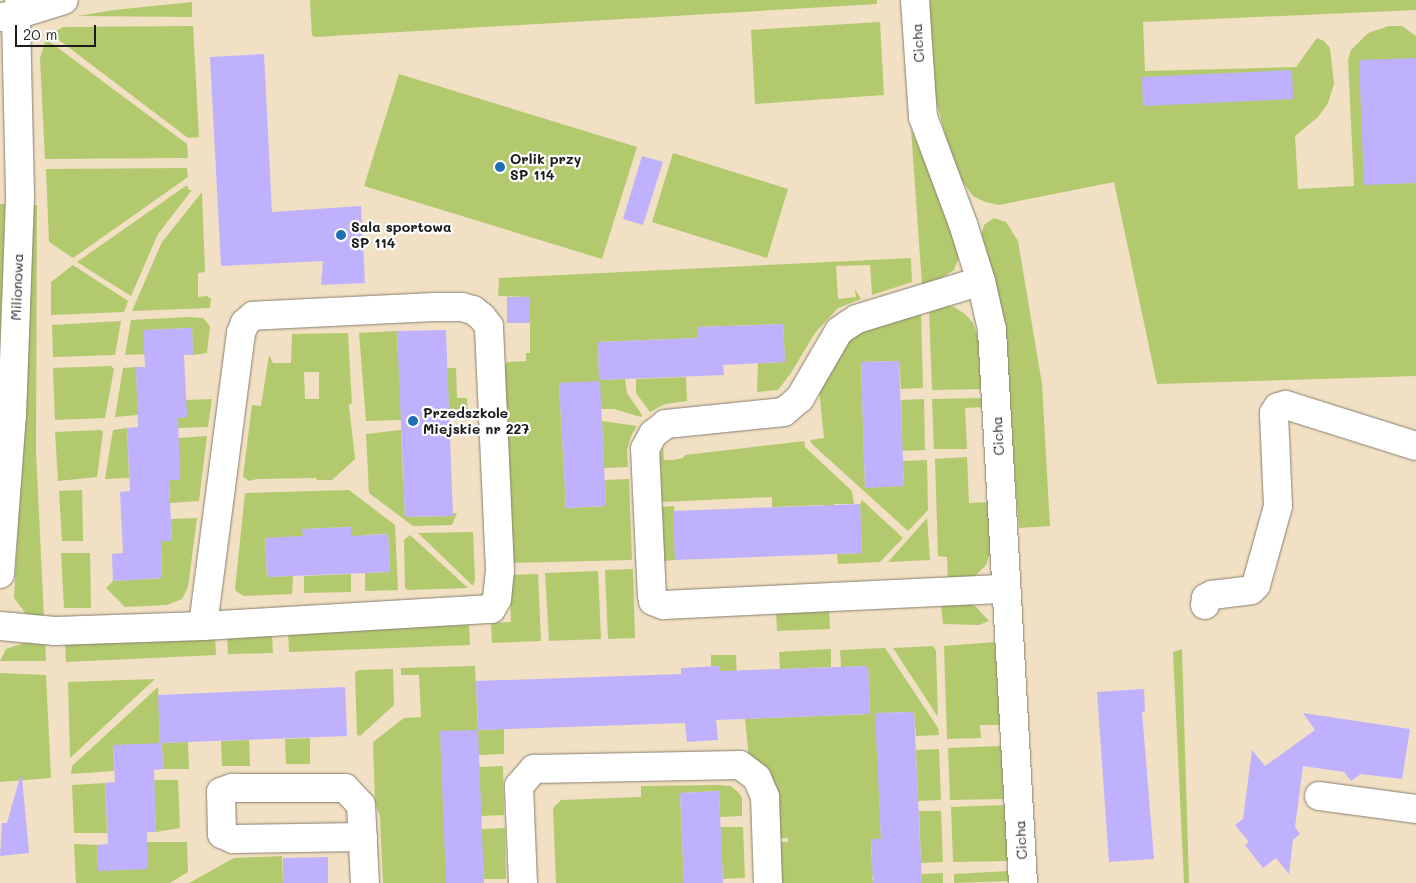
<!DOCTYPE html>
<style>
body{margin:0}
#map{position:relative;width:1416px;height:883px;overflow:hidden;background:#f1e0c3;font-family:Mali,sans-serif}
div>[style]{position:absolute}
.green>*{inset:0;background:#b3c96e}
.building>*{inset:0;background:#c0b1fe}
.roads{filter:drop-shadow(0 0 1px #867e70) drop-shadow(0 0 1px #867e70)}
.minor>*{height:28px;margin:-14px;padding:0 14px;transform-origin:14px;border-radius:14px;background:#fff}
.dots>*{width:14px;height:14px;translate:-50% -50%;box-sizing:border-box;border:2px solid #fff;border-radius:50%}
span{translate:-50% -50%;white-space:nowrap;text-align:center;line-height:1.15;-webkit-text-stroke:4.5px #fff;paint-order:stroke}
.street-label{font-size:14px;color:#1c1c1c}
.poi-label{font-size:14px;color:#1c1c1c;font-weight:700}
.left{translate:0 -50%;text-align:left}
.scale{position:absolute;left:15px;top:25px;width:81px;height:22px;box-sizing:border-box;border:2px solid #1c1c1c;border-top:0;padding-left:6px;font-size:15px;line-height:18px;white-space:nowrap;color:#1c1c1c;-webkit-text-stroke:4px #fff;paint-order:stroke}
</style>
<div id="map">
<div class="green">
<i style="clip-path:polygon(310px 0,877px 0,877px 4px,315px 37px,312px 35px)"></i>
<i style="clip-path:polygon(930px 0,1416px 0,1416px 10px,1143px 22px,1145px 71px,1296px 67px,1317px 38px,1324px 41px,1330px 48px,1334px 84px,1328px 103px,1318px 117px,1295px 136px,1298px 189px,1354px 186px,1348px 60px,1351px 50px,1368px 33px,1389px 26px,1402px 26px,1416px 36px,1416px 376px,1157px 384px,1114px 182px,999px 205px,985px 202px,973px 196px,962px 181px,947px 141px,935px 97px,930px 51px)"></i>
<i style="clip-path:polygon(192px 2px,192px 17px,78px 16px,114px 10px)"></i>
<i style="clip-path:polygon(880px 22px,884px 95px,755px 104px,751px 30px)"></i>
<i style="clip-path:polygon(193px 26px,199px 137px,188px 138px,51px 34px,63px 27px)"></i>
<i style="clip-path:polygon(46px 39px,187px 144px,188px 158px,45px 159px,40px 58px)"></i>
<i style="clip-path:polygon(399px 74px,637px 147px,602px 259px,364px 186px)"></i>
<i style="clip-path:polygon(911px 129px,951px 224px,960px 255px,954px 270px,938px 280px,922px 285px)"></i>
<i style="clip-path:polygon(673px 153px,788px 189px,767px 258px,652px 222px)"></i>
<i style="clip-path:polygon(187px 168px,188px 177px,73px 258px,49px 242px,46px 169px)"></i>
<i style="clip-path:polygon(187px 185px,189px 190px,192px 190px,158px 234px,131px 296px,77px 262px)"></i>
<i style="clip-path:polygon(202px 192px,205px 272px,198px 273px,198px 297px,207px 296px,211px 299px,210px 308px,132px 311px,162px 242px)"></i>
<i style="clip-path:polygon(0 204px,5px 204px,0 352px)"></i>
<i style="clip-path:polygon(34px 205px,37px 205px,36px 451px,44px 619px,26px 614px,14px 598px,28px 352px)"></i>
<i style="clip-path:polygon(994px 218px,1006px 222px,1018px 241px,1042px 384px,1050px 526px,1019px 528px,1004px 343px,980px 238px,984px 225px)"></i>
<i style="clip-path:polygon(911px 258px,912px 282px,872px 295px,870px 265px,836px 266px,838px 299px,856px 297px,855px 289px,861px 299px,838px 308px,815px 333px,791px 373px,778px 390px,757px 392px,758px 363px,785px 362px,783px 324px,697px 327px,697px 338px,598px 342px,599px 380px,625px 379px,627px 393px,642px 415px,641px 417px,614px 409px,601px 409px,559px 383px,566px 508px,606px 506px,605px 480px,629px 479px,632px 560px,510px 563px,500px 370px,507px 362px,526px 361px,526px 353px,530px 353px,530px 297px,498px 296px,499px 278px)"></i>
<i style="clip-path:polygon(73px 265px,128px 301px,124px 312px,51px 315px,51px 282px)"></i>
<i style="clip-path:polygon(942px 305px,954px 307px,965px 314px,973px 323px,980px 343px,983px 389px,932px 390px,929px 310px)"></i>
<i style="clip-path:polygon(921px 313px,923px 388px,901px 389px,899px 361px,861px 362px,865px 487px,904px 486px,903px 461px,927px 460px,928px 510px,908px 531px,812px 444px,810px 440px,824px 438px,819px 389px,852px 336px)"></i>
<i style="clip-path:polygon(189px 317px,203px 318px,210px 326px,207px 353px,193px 355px,192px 328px,144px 330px,145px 354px,125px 355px,131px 320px)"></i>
<i style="clip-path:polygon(121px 321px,115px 355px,53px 357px,52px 325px)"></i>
<i style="clip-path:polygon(397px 331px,398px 357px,410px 357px,401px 420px,366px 421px,359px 333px)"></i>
<i style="clip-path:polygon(evenodd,348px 333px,352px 403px,349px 405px,355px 459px,332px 480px,317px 480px,316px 478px,257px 479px,249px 481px,243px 477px,252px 405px,261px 406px,269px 355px,273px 363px,291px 363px,292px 334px,348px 333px,304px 372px,319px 372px,319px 399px,305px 399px,304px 372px)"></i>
<i style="clip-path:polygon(111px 366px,114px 369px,105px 418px,55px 420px,53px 368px)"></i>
<i style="clip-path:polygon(136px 367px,138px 415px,115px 417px,123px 368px)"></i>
<i style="clip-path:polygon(447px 368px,456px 368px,457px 398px,467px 398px,468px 412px,457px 412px,457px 417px,449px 417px)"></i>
<i style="clip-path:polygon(686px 377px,687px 401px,665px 404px,650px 412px,636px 393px,636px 379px)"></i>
<i style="clip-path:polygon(984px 398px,984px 407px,965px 408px,967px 449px,934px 449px,932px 399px)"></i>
<i style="clip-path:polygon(212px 399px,208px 427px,177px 428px,177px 418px,187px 417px,185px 400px)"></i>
<i style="clip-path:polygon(924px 399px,925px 450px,902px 451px,901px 400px)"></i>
<i style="clip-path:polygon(602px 421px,637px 426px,631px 436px,627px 450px,628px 467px,604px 468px)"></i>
<i style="clip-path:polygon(127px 428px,129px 478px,105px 479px,113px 430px)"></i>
<i style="clip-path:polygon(101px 430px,103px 432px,97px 477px,58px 481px,55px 432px)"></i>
<i style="clip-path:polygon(401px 430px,403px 481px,414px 481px,404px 492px,405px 517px,452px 516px,452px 513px,457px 513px,452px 525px,413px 526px,369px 493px,366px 434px)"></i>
<i style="clip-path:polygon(207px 436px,199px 501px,170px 503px,169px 480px,179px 480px,178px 438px)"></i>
<i style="clip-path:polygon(804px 441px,805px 447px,852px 491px,854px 504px,834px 504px,834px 514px,823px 515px,823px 505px,772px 507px,772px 497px,662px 502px,660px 456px,663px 446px,664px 460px,674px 460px,683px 458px,685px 455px)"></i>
<i style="clip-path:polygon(967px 457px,969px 503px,989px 502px,992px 548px,986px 565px,973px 578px,948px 581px,947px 557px,938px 556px,935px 459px)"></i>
<i style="clip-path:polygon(82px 490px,83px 541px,62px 541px,59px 491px)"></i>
<i style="clip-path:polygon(349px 490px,395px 525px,398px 590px,365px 591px,365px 573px,390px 572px,388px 534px,364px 535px,351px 544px,351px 527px,303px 529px,303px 544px,265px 538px,267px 577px,293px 576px,292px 594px,244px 596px,237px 592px,235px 589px,245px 493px)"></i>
<i style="clip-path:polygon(862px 500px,903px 538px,880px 562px,838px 564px,837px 554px,862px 553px,860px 504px)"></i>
<i style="clip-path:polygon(674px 506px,675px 560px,664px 561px,662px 507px)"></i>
<i style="clip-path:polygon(197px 518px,188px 587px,182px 599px,167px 605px,125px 607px,106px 588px,113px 581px,162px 578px,161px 541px,172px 541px,171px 519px)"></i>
<i style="clip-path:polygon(927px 518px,930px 560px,888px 562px)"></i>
<i style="clip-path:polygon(473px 532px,475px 580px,473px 586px,418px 533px)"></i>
<i style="clip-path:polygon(410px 535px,468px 588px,408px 590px,405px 588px,404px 540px)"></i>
<i style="clip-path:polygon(61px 553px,90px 553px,91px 608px,64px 608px)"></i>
<i style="clip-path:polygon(633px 569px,635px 638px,608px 639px,605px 570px)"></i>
<i style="clip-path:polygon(598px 571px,601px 639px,549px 641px,545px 573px)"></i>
<i style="clip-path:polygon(351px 574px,351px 592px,304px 593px,304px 576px)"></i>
<i style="clip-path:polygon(538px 574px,541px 641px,492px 643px,491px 623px,511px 622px,509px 575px)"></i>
<i style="clip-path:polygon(964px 602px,975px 606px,989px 621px,979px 625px,943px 624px,941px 604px)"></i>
<i style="clip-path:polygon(829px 610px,830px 629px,777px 631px,776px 613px)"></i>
<i style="clip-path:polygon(469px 625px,470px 645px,289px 652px,288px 632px)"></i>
<i style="clip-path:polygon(272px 633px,273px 653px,228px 654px,227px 634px)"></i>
<i style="clip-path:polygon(215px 635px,216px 655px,66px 662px,65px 641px)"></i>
<i style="clip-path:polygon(45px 641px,46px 661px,0 661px,6px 649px,24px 643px)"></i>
<i style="clip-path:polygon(995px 642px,1000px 725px,980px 725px,981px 738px,947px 739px,944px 646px)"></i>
<i style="clip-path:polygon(933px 646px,936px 651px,938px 717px,893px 648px)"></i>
<i style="clip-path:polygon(885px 648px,938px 728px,939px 735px,916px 736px,914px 712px,876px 713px,881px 839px,871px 840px,872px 865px,882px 865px,882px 875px,872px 876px,873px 883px,777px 883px,776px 842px,788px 842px,788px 838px,775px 838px,749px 759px,745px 719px,870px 714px,868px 666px,841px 667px,840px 650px)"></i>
<i style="clip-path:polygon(831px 649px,831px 667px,780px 669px,779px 652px)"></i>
<i style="clip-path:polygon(1182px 649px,1189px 883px,1184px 883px,1173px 652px)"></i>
<i style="clip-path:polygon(711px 655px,736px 655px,738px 707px,721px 705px,719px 666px,711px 666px)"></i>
<i style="clip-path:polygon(475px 666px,478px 730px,504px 729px,504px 754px,479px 755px,446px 883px,383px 883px,380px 816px,375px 802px,373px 742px,404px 718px,421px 717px,419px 675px,401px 675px,401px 668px)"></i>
<i style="clip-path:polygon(393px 669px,394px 705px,360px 736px,357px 735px,355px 672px,359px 670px)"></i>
<i style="clip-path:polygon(0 673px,46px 675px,51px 778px,0 782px)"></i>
<i style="clip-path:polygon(155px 679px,70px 758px,68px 682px)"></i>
<i style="clip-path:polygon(158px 687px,160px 744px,113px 746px,114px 771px,71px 774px,72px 766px)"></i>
<i style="clip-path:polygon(310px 738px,310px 764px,286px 764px,285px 739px)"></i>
<i style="clip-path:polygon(249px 740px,250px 766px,222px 766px,221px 741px)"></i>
<i style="clip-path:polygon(188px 742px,189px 769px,163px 769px,162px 743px)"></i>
<i style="clip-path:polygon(1001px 746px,1004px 799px,950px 800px,948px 748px)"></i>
<i style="clip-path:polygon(939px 749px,941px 800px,918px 801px,916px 750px)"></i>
<i style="clip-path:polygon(503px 766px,504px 815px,481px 816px,479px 767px)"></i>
<i style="clip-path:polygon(154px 780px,178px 780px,180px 828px,156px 832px)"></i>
<i style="clip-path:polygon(105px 783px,107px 833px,74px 833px,72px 785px)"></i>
<i style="clip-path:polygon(719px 785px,731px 786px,739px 793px,742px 798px,742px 816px,720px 817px,719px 791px,680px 793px,684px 883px,556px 883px,553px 808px,561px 800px,641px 797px,641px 786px)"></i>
<i style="clip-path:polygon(1005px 805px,1008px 861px,953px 862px,951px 807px)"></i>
<i style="clip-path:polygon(919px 811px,941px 811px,943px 862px,921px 863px)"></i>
<i style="clip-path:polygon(720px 827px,743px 827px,745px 878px,723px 879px)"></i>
<i style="clip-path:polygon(505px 828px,506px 879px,484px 879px,481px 829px)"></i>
<i style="clip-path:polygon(147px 842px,187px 842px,188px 872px,170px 883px,76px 883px,74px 844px,97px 845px,98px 870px)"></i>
<i style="clip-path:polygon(282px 856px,283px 883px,189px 883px,234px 858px)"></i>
<i style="clip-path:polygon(1009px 871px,1009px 881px,954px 883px,954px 874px)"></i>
<i style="clip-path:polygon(943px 873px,943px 883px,922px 883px,921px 874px)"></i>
</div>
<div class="building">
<i style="clip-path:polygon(264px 54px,272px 212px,361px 206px,365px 283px,321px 285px,323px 261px,221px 266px,210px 57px)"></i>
<i style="clip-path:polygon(1416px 58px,1416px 183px,1364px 185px,1359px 60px)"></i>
<i style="clip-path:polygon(1292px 70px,1293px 99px,1143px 106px,1142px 77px)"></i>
<i style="clip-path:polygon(642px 156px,663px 162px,643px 225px,623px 219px)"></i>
<i style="clip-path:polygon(507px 297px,530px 297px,530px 323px,507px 323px)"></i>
<i style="clip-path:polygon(783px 324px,785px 362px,723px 365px,724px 375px,599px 380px,598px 342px,697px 338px,697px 327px)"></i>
<i style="clip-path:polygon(192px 328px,193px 355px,184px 355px,187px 417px,178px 418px,180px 480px,169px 480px,172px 541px,161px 541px,162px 578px,113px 581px,112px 554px,123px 553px,120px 492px,130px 491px,127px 428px,138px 427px,136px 367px,145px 367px,143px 330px)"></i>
<i style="clip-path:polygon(446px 330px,453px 516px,405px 517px,397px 331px)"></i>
<i style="clip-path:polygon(899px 361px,904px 486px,865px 488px,861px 362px)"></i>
<i style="clip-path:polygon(600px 381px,606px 506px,566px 508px,559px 383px)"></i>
<i style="clip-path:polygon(860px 504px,862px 553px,675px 560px,673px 511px)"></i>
<i style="clip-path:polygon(351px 527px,351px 536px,388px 534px,390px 572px,267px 577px,265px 538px,303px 536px,302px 529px)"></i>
<i style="clip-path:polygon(719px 666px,720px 671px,868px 666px,870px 714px,716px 720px,718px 740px,687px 742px,685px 723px,478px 730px,476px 681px,681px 674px,681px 668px)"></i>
<i style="clip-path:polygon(345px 687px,347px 736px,160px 743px,158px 695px)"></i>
<i style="clip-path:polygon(1144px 689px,1145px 712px,1142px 712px,1154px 859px,1109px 862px,1097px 692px)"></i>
<i style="clip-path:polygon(914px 712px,922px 883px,873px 883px,871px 839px,881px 839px,875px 713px)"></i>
<i style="clip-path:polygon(1303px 713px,1410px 729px,1402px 779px,1361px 774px,1351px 781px,1344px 772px,1303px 766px,1295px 827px,1300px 834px,1293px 840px,1289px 874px,1276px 858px,1263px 868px,1245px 845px,1249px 842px,1235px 825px,1243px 819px,1252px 750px,1265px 766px,1315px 730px)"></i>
<i style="clip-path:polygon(478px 730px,484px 883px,446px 883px,440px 731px)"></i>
<i style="clip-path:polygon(162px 743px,163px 769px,154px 770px,156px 832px,147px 832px,148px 869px,98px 871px,97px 845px,108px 844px,105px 783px,115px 782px,113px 745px)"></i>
<i style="clip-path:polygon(20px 777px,22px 777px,29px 853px,0 856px,2px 823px,7px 823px)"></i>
<i style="clip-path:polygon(719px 791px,723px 883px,684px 883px,680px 793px)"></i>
<i style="clip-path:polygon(328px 857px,328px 883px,283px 883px,283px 858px)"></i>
</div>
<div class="roads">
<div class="minor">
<i style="left:915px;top:0;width:117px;rotate:86.1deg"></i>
<i style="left:923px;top:117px;width:114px;rotate:69.5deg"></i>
<i style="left:963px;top:224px;width:60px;rotate:72.5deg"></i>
<i style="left:981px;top:281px;width:50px;rotate:77.3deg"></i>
<i style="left:992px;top:330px;width:554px;rotate:86.79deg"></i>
<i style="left:1px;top:17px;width:15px;rotate:-8deg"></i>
<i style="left:16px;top:15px;width:50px;rotate:-17.4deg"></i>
<i style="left:981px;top:281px;width:130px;rotate:163deg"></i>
<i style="left:857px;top:319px;width:9px;rotate:148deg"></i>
<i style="left:849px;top:324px;width:12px;rotate:145deg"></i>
<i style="left:839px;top:331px;width:78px;rotate:120.2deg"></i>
<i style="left:800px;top:398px;width:21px;rotate:139deg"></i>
<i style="left:784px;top:412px;width:119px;rotate:174.2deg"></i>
<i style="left:666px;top:424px;width:16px;rotate:142deg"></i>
<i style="left:653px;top:434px;width:17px;rotate:118deg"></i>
<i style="left:645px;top:449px;width:146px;rotate:87.3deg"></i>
<i style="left:652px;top:595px;width:6px;rotate:81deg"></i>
<i style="left:653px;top:601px;width:11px;rotate:22deg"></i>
<i style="left:663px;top:605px;width:343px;rotate:-2.7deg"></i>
<i style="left:0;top:574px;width:158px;rotate:-85.7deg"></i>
<i style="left:12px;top:416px;width:221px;rotate:-87.9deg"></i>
<i style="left:20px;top:195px;width:180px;rotate:-91.3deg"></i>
<i style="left:16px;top:15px;width:16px;rotate:-75deg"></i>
<i style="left:1205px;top:605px;width:7px;rotate:-82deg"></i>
<i style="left:1206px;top:598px;width:7px;rotate:-27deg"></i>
<i style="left:1212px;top:595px;width:39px;rotate:-7deg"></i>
<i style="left:1251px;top:590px;width:7px;rotate:-45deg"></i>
<i style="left:1256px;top:585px;width:82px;rotate:-74.4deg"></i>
<i style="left:1278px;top:506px;width:93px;rotate:-92.5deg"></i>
<i style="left:1274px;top:413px;width:7px;rotate:-56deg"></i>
<i style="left:1278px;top:407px;width:8px;rotate:-14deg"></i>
<i style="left:1286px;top:405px;width:136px;rotate:17.5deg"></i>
<i style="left:0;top:626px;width:55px;rotate:5.2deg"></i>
<i style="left:55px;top:631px;width:148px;rotate:-1.9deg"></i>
<i style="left:203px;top:626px;width:289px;rotate:-3.4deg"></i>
<i style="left:491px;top:609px;width:12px;rotate:-59deg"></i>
<i style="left:497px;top:599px;width:29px;rotate:-84deg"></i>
<i style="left:500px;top:570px;width:244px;rotate:-92.6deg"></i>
<i style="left:489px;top:326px;width:11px;rotate:-128deg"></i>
<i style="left:482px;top:317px;width:11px;rotate:-142deg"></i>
<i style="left:473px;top:310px;width:11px;rotate:-165deg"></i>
<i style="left:462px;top:307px;width:28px;rotate:180deg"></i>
<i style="left:434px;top:307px;width:181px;rotate:177.2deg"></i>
<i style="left:253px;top:316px;width:11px;rotate:139deg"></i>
<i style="left:245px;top:323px;width:11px;rotate:112deg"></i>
<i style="left:241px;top:333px;width:295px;rotate:97.4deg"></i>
<i style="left:1319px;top:796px;width:98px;rotate:7.6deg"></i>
<i style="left:363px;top:837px;width:130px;rotate:179.1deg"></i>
<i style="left:233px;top:839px;width:12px;rotate:-156deg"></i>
<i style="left:222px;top:834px;width:42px;rotate:-91.4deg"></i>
<i style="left:221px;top:792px;width:12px;rotate:-20deg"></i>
<i style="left:232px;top:788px;width:113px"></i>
<i style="left:345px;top:788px;width:23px;rotate:47deg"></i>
<i style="left:361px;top:805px;width:78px;rotate:87.1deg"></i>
<i style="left:523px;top:883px;width:97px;rotate:-92.4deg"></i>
<i style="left:519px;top:786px;width:23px;rotate:-49deg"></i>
<i style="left:534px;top:769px;width:206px;rotate:-1.1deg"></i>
<i style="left:740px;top:765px;width:21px;rotate:37deg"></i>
<i style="left:757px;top:778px;width:21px;rotate:67deg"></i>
<i style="left:765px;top:797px;width:86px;rotate:88deg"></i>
</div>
</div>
<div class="dots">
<i style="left:500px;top:167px;background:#1f6fb2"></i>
<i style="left:341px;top:235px;background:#1f6fb2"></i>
<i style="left:413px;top:421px;background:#1f6fb2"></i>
</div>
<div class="street-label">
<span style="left:918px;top:43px;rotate:-94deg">Cicha</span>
<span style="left:17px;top:287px;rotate:-88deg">Milionowa</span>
<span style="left:998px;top:436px;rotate:-93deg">Cicha</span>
<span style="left:1021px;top:840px;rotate:-93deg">Cicha</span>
</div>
<div class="poi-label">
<span class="left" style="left:510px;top:167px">Orlik przy<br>SP 114</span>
<span class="left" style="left:351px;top:235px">Sala sportowa<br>SP 114</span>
<span class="left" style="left:423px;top:421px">Przedszkole<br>Miejskie nr 227</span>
</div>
<div class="scale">20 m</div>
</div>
